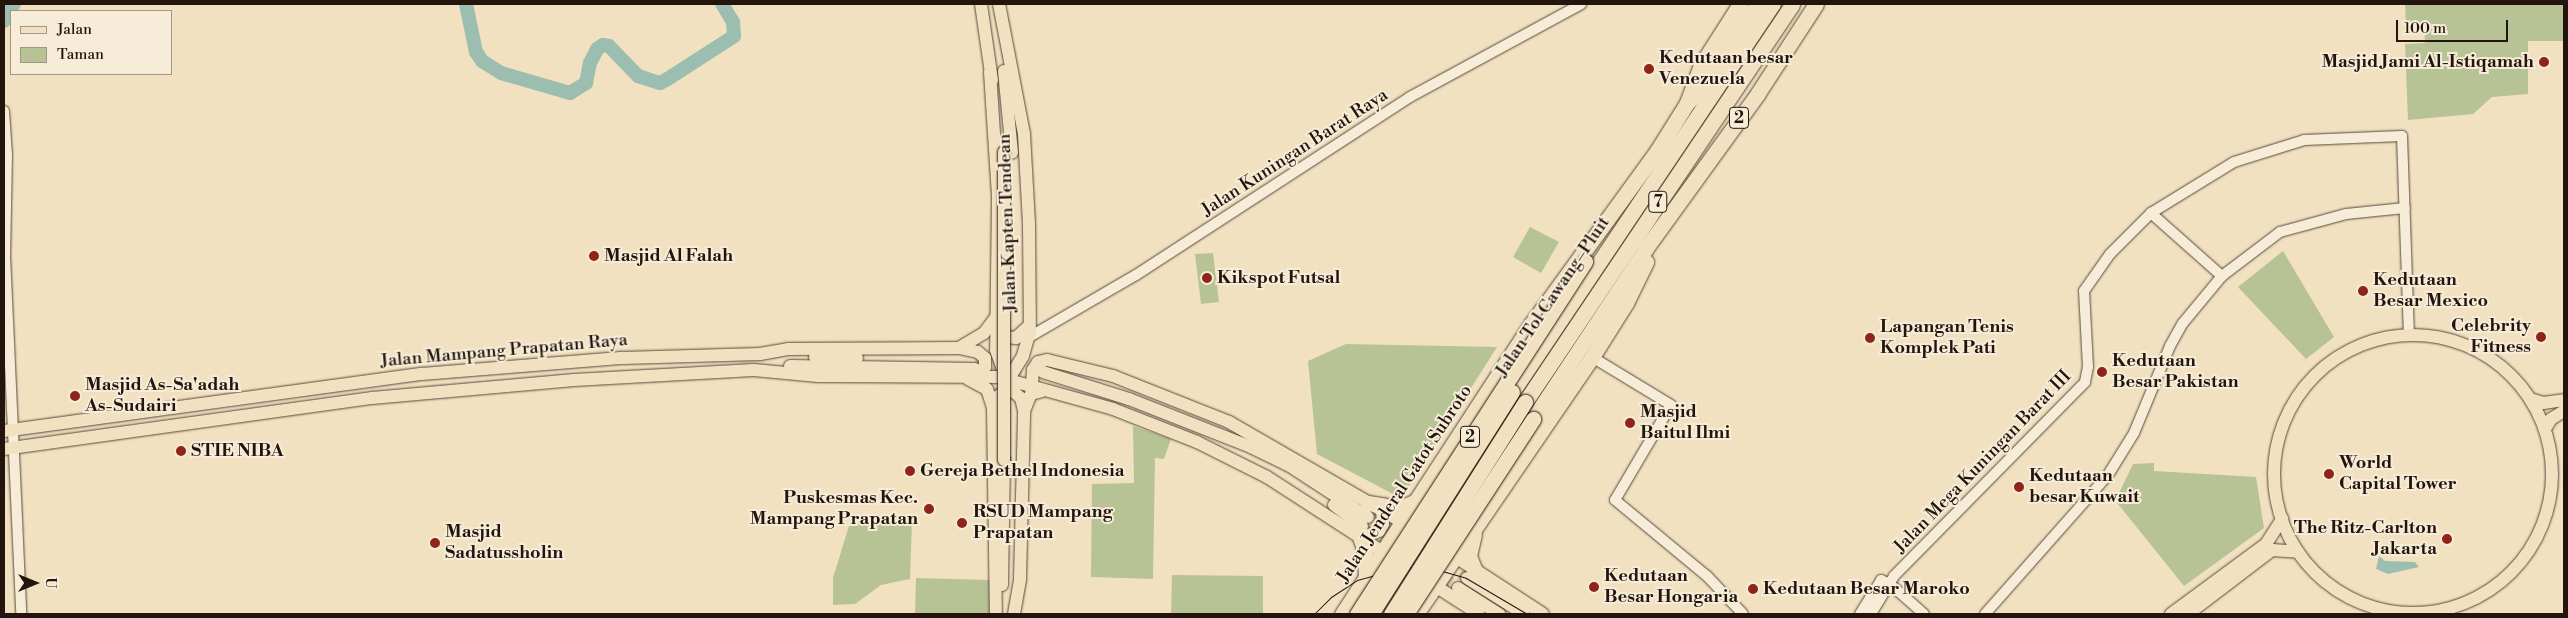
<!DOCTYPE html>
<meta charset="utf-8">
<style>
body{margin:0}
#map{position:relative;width:2568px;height:618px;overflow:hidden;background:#f1e1c1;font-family:"Libre Bodoni",serif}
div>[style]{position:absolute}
.green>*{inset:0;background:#b7c395}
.water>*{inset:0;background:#9bbeb0}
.river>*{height:14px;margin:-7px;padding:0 7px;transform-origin:7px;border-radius:7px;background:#9bbeb0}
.major-tunnel>*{height:12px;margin-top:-6px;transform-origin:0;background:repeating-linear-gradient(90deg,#d2c2a6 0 12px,transparent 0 18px)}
.roads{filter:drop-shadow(0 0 1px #56483b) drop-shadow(0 0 1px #56483b)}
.minor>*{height:10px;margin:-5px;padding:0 5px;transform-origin:5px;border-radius:5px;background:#f6ecd7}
.major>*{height:12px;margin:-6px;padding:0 6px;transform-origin:6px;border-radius:6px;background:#f1e1c1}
.major>.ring{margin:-6px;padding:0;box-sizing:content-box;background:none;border:12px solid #f1e1c1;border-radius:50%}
.highway>*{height:15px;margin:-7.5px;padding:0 7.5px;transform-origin:7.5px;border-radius:7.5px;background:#f1e1c1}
.tram>*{height:1px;margin:-0.5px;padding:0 0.5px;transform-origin:0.5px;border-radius:0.5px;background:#23150e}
.bridges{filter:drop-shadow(0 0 1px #23150e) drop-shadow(0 0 1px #23150e)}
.major-bridge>*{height:12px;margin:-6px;padding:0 6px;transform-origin:6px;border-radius:6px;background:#f1e1c1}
.highway-bridge>*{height:15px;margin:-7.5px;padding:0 7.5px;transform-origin:7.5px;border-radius:7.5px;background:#f1e1c1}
.dots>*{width:14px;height:14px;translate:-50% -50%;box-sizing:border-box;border:2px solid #f6ecd7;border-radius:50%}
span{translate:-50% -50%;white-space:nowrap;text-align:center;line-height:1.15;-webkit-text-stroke:4px #f6ecd7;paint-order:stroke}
.shield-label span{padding:1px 4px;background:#f6ecd7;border:1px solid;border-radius:4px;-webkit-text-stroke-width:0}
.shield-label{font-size:16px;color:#23150e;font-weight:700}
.poi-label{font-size:18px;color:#23150e;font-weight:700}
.left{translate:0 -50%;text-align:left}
.right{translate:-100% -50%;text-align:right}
.street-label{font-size:18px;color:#23150e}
.frame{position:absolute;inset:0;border:5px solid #23150e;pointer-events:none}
.legend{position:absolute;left:10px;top:10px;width:162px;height:65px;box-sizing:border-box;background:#f6ecd7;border:1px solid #a29687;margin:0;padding:6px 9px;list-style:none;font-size:15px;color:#23150e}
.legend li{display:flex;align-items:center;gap:10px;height:25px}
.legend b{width:25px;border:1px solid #a29687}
.north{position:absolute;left:10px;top:558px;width:50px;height:50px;-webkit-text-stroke:4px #f6ecd7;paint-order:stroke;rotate:90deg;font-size:14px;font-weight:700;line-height:20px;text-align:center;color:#23150e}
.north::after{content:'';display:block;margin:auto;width:18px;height:22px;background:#23150e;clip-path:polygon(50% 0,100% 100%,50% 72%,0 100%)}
.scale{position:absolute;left:2396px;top:20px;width:112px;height:22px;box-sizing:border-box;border:2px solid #23150e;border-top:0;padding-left:6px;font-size:15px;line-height:18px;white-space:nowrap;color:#23150e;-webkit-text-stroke:4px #f6ecd7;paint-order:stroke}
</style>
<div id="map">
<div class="green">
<i style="clip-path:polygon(2405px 4px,2564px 4px,2564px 41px,2528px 41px,2528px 94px,2492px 97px,2473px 114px,2408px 120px,2405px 44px,2425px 43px,2424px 23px,2406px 24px)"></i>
<i style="clip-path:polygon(1530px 227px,1559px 242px,1541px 273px,1513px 257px)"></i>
<i style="clip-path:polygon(2283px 251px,2334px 337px,2306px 359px,2238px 287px)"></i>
<i style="clip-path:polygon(1213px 253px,1219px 302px,1201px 304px,1195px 254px)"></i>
<i style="clip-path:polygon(1346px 344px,1497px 347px,1404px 494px,1393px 494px,1317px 454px,1308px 361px)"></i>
<i style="clip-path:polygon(1133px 426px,1171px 439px,1164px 459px,1155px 458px,1153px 579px,1091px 577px,1092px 484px,1134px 483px)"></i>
<i style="clip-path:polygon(2154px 463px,2154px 471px,2256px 477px,2264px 528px,2184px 586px,2118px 504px,2118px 495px,2133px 464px)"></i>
<i style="clip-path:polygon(852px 516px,912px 520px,910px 579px,881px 585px,855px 604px,833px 605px,833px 578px)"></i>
<i style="clip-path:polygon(1172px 575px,1263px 576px,1263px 614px,1171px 614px)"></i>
<i style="clip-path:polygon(916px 578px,991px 580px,991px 614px,915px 614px)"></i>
</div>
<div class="water">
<i style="clip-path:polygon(2379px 556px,2385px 561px,2415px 562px,2419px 567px,2388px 574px,2376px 569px)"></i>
</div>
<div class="river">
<i style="left:466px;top:4px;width:49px;rotate:78.2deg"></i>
<i style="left:476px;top:52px;width:11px;rotate:56deg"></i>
<i style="left:482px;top:61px;width:22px;rotate:32deg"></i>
<i style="left:501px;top:73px;width:72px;rotate:16.2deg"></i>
<i style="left:570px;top:93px;width:19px;rotate:-32deg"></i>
<i style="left:586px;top:83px;width:20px;rotate:-79deg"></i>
<i style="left:590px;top:63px;width:16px;rotate:-63deg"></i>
<i style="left:597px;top:49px;width:7px;rotate:-34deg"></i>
<i style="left:603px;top:45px;width:6px;rotate:9deg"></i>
<i style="left:609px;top:46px;width:42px;rotate:46deg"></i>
<i style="left:638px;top:76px;width:23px;rotate:18deg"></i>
<i style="left:660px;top:83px;width:7px;rotate:-27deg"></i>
<i style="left:666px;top:80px;width:81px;rotate:-32.9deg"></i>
<i style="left:734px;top:36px;width:14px;rotate:-94deg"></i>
<i style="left:733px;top:22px;width:21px;rotate:-121deg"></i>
<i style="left:4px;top:21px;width:20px;rotate:-60deg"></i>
</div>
<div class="major-tunnel">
<i style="left:975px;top:362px;width:69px;rotate:8.4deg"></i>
<i style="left:1368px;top:517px;width:116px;rotate:31.6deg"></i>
<i style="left:1365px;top:528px;width:111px;rotate:32.8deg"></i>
</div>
<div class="roads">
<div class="minor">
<i style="left:4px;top:111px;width:44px;rotate:86.1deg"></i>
<i style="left:7px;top:155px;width:100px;rotate:91.1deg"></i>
<i style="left:5px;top:255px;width:359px;rotate:87.4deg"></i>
<i style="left:2151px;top:213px;width:95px;rotate:41.6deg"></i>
<i style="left:1031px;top:336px;width:121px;rotate:-30.2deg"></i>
<i style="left:1136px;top:275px;width:327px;rotate:-33deg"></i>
<i style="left:1410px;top:97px;width:195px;rotate:-28.5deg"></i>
<i style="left:1592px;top:357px;width:92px;rotate:31.3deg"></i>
<i style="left:1671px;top:405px;width:110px;rotate:120.5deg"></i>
<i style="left:1615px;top:500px;width:119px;rotate:39.6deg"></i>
<i style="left:1707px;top:576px;width:52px;rotate:46.5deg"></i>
<i style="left:1881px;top:580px;width:10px;rotate:24deg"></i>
<i style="left:1890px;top:584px;width:45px;rotate:41.4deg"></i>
<i style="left:1860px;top:614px;width:40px;rotate:-58deg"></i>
<i style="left:1871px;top:614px;width:44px;rotate:-58.8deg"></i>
<i style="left:1894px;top:576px;width:272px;rotate:-45.4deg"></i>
<i style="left:2085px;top:382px;width:15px;rotate:-79deg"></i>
<i style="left:2088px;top:367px;width:76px;rotate:-93deg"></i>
<i style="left:2084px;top:291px;width:45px;rotate:-54.9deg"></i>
<i style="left:2110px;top:254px;width:58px;rotate:-45deg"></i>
<i style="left:2151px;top:213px;width:97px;rotate:-31.6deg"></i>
<i style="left:2234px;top:162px;width:73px;rotate:-17.4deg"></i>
<i style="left:2304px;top:140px;width:98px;rotate:-2.3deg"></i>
<i style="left:2402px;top:136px;width:199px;rotate:88deg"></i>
<i style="left:1985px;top:614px;width:186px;rotate:-48.5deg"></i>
<i style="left:2108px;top:475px;width:49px;rotate:-58.2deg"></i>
<i style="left:2134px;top:433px;width:94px;rotate:-67.5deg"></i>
<i style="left:2170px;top:346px;width:26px;rotate:-61deg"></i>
<i style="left:2183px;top:323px;width:61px;rotate:-50.3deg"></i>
<i style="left:2222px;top:276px;width:73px;rotate:-37.2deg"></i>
<i style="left:2280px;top:232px;width:68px;rotate:-15.3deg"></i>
<i style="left:2346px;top:214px;width:59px;rotate:-5.8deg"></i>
</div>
<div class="major">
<i style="left:981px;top:4px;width:77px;rotate:81.8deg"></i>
<i style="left:999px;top:4px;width:132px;rotate:79.1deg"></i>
<i style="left:1024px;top:134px;width:90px;rotate:86.8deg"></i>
<i style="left:1029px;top:224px;width:107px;rotate:89.5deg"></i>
<i style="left:1030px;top:331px;width:26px;rotate:106deg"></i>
<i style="left:1023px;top:356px;width:26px;rotate:122deg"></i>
<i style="left:1004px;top:71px;width:82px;rotate:84.4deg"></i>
<i style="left:990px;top:72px;width:125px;rotate:86.3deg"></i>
<i style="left:998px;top:197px;width:153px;rotate:90.7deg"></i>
<i style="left:996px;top:350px;width:23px;rotate:70deg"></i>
<i style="left:998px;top:329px;width:11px;rotate:45deg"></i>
<i style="left:1006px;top:337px;width:10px;rotate:6deg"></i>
<i style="left:1016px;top:338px;width:18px;rotate:-43deg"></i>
<i class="ring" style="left:2274px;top:335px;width:266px;height:266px"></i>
<i style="left:959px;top:348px;width:19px;rotate:12deg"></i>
<i style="left:978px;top:352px;width:9px;rotate:41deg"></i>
<i style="left:985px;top:358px;width:9px;rotate:90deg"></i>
<i style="left:985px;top:367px;width:13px;rotate:132deg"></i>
<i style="left:815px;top:357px;width:42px;rotate:1.4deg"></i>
<i style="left:790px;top:366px;width:185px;rotate:0.9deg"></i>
<i style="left:1043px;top:372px;width:90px;rotate:17.4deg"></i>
<i style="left:1129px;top:399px;width:131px;rotate:21.5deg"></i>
<i style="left:1251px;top:447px;width:43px;rotate:26deg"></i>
<i style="left:1290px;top:466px;width:93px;rotate:33.2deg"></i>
<i style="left:968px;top:379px;width:21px;rotate:28deg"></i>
<i style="left:987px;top:389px;width:20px;rotate:72deg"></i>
<i style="left:993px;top:408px;width:206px;rotate:89.2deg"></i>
<i style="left:1036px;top:389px;width:6px;rotate:-129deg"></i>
<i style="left:1032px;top:384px;width:14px;rotate:-86deg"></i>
<i style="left:1033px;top:370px;width:9px;rotate:-58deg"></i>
<i style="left:1038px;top:362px;width:9px;rotate:-13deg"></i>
<i style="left:1047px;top:360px;width:68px;rotate:13.6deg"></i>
<i style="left:1113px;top:376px;width:125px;rotate:21.6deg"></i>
<i style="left:1229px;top:422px;width:200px;rotate:30deg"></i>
<i style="left:1402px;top:522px;width:168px;rotate:33.1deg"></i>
<i style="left:997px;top:397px;width:10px;rotate:-37deg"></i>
<i style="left:1005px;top:391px;width:9px;rotate:6deg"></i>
<i style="left:1014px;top:392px;width:9px;rotate:41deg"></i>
<i style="left:1021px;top:398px;width:13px;rotate:77deg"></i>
<i style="left:2530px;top:399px;width:14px;rotate:17deg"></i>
<i style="left:2543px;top:403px;width:21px;rotate:-8deg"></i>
<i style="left:2545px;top:429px;width:12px;rotate:-59deg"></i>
<i style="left:2551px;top:419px;width:15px;rotate:-32deg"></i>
<i style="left:4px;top:431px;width:422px;rotate:-7.8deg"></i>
<i style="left:422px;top:374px;width:202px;rotate:-4.6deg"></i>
<i style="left:623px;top:358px;width:137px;rotate:-1.7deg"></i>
<i style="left:760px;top:354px;width:28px;rotate:-10deg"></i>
<i style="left:788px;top:349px;width:171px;rotate:-0.3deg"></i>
<i style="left:959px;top:348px;width:29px;rotate:-31deg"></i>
<i style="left:984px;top:333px;width:20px;rotate:-53deg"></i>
<i style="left:4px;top:449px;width:372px;rotate:-7.9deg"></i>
<i style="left:372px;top:398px;width:203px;rotate:-5.1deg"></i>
<i style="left:574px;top:380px;width:180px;rotate:-3.2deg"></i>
<i style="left:754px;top:370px;width:64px;rotate:5.4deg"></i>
<i style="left:818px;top:376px;width:180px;rotate:0.3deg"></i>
<i style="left:998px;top:377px;width:119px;rotate:15.5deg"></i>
<i style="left:1113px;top:409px;width:90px;rotate:21.4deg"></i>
<i style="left:1197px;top:442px;width:78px;rotate:26.6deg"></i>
<i style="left:1267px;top:477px;width:252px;rotate:32.9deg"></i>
<i style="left:1334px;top:505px;width:35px;rotate:37deg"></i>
<i style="left:1364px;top:537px;width:16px;rotate:-22deg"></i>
<i style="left:1379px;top:531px;width:8px;rotate:-60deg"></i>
<i style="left:1383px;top:524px;width:13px;rotate:-94deg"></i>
<i style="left:1467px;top:578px;width:67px;rotate:32.3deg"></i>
<i style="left:1002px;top:585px;width:125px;rotate:-89.1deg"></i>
<i style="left:1458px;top:588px;width:49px;rotate:32.4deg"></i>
<i style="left:1014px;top:614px;width:36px;rotate:-80deg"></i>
<i style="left:1020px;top:579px;width:168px;rotate:-88.6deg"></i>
<i style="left:1024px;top:411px;width:18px;rotate:-68deg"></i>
<i style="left:1031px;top:394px;width:11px;rotate:-15deg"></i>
<i style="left:2171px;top:614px;width:118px;rotate:-36.4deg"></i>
<i style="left:2266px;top:544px;width:30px;rotate:-57deg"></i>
<i style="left:2188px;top:614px;width:106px;rotate:-37.3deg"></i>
<i style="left:2272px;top:550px;width:26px;rotate:4deg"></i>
</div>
<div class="highway">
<i style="left:1687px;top:103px;width:23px;rotate:-45deg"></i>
<i style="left:1703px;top:87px;width:99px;rotate:-57deg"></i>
<i style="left:1512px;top:392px;width:468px;rotate:-56.1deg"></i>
<i style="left:1525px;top:402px;width:479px;rotate:-56.1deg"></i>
<i style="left:1533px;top:419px;width:205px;rotate:-56.5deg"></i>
<i style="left:1646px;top:248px;width:191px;rotate:-54.1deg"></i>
<i style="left:1758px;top:93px;width:106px;rotate:-56.9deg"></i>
<i style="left:1368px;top:503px;width:32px;rotate:9deg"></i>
<i style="left:1400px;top:508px;width:15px;rotate:-23deg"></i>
<i style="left:1359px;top:534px;width:18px;rotate:71deg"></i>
<i style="left:1365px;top:551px;width:26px;rotate:88deg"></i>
<i style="left:1474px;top:534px;width:23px;rotate:103deg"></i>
<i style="left:1469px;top:556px;width:16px;rotate:68deg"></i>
<i style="left:1342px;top:614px;width:348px;rotate:-56.9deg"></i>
<i style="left:1532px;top:323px;width:213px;rotate:-54deg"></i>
<i style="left:1657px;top:151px;width:57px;rotate:-58deg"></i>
<i style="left:1687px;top:103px;width:40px;rotate:-69.8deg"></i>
<i style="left:1701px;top:65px;width:72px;rotate:-57.4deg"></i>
<i style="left:1416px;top:614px;width:311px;rotate:-55.6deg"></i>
<i style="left:1592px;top:357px;width:64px;rotate:-57.8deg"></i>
<i style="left:1626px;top:303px;width:46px;rotate:-64deg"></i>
</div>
</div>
<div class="tram">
<i style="left:1314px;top:614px;width:24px;rotate:-45deg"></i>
<i style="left:1331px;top:597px;width:31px;rotate:-33deg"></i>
<i style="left:1357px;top:580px;width:50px;rotate:-15.2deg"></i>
<i style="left:1405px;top:567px;width:30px;rotate:4deg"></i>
<i style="left:1435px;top:569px;width:32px;rotate:16deg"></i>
<i style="left:1466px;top:578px;width:71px;rotate:30.5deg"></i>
</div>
<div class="bridges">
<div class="major-bridge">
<i style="left:1004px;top:460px;width:308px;rotate:-90deg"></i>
</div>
<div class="highway-bridge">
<i style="left:1357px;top:614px;width:420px;rotate:-57.1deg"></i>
<i style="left:1371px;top:614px;width:263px;rotate:-57.6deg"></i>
<i style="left:1391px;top:614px;width:251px;rotate:-57.7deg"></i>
<i style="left:1406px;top:614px;width:233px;rotate:-56.9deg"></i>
</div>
</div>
<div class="dots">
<i style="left:2544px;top:62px;background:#8f2418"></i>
<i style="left:1649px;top:69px;background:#8f2418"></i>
<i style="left:594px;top:256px;background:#8f2418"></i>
<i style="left:1207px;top:278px;background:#8f2418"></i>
<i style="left:2363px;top:291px;background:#8f2418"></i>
<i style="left:2541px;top:337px;background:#8f2418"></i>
<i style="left:1870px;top:338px;background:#8f2418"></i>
<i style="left:2102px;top:372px;background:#8f2418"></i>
<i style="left:75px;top:396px;background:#8f2418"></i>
<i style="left:1630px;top:423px;background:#8f2418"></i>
<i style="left:181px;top:451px;background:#8f2418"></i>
<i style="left:910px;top:471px;background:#8f2418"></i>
<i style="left:2329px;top:474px;background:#8f2418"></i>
<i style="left:2019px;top:487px;background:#8f2418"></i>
<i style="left:929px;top:509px;background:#8f2418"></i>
<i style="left:962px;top:523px;background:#8f2418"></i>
<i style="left:2447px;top:539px;background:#8f2418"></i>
<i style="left:435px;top:543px;background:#8f2418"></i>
<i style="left:1594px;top:587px;background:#8f2418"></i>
<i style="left:1753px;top:589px;background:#8f2418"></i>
</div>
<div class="shield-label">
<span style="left:1739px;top:118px">2</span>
<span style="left:1658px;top:202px">7</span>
<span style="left:1470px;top:437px">2</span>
</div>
<div class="poi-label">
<span class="left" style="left:1659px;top:69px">Kedutaan besar<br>Venezuela</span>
<span class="right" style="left:2534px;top:62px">Masjid Jami Al-Istiqamah</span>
<span class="left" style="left:604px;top:256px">Masjid Al Falah</span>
<span class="left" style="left:1217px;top:278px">Kikspot Futsal</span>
<span class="left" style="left:2373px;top:291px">Kedutaan<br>Besar Mexico</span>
<span class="right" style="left:2531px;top:337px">Celebrity<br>Fitness</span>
<span class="left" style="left:1880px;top:338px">Lapangan Tenis<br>Komplek Pati</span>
<span class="left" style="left:2112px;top:372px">Kedutaan<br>Besar Pakistan</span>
<span class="left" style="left:85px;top:396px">Masjid As-Sa'adah<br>As-Sudairi</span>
<span class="left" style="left:1640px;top:423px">Masjid<br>Baitul Ilmi</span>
<span class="left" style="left:191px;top:451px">STIE NIBA</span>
<span class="left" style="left:2339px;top:474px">World<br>Capital Tower</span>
<span class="left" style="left:920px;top:471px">Gereja Bethel Indonesia</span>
<span class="left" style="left:2029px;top:487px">Kedutaan<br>besar Kuwait</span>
<span class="right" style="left:918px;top:509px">Puskesmas Kec.<br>Mampang Prapatan</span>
<span class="left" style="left:973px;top:523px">RSUD Mampang<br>Prapatan</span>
<span class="right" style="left:2437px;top:539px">The Ritz-Carlton<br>Jakarta</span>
<span class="left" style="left:445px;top:543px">Masjid<br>Sadatussholin</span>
<span class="left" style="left:1604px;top:587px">Kedutaan<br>Besar Hongaria</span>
<span class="left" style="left:1763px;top:589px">Kedutaan Besar Maroko</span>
</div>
<div class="street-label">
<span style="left:1295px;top:153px;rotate:-33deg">Jalan Kuningan Barat Raya</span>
<span style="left:1008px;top:223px;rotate:-92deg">Jalan Kapten Tendean</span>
<span style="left:1553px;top:297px;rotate:-56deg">Jalan Tol Cawang–Pluit</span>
<span style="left:504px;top:351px;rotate:-5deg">Jalan Mampang Prapatan Raya</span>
<span style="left:1983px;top:462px;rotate:-46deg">Jalan Mega Kuningan Barat III</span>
<span style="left:1405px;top:484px;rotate:-57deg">Jalan Jenderal Gatot Subroto</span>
</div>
<div class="frame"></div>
<ul class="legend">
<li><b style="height:6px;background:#f1e1c1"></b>Jalan</li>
<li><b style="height:14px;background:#b7c395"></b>Taman</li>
</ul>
<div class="north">U</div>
<div class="scale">100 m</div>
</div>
